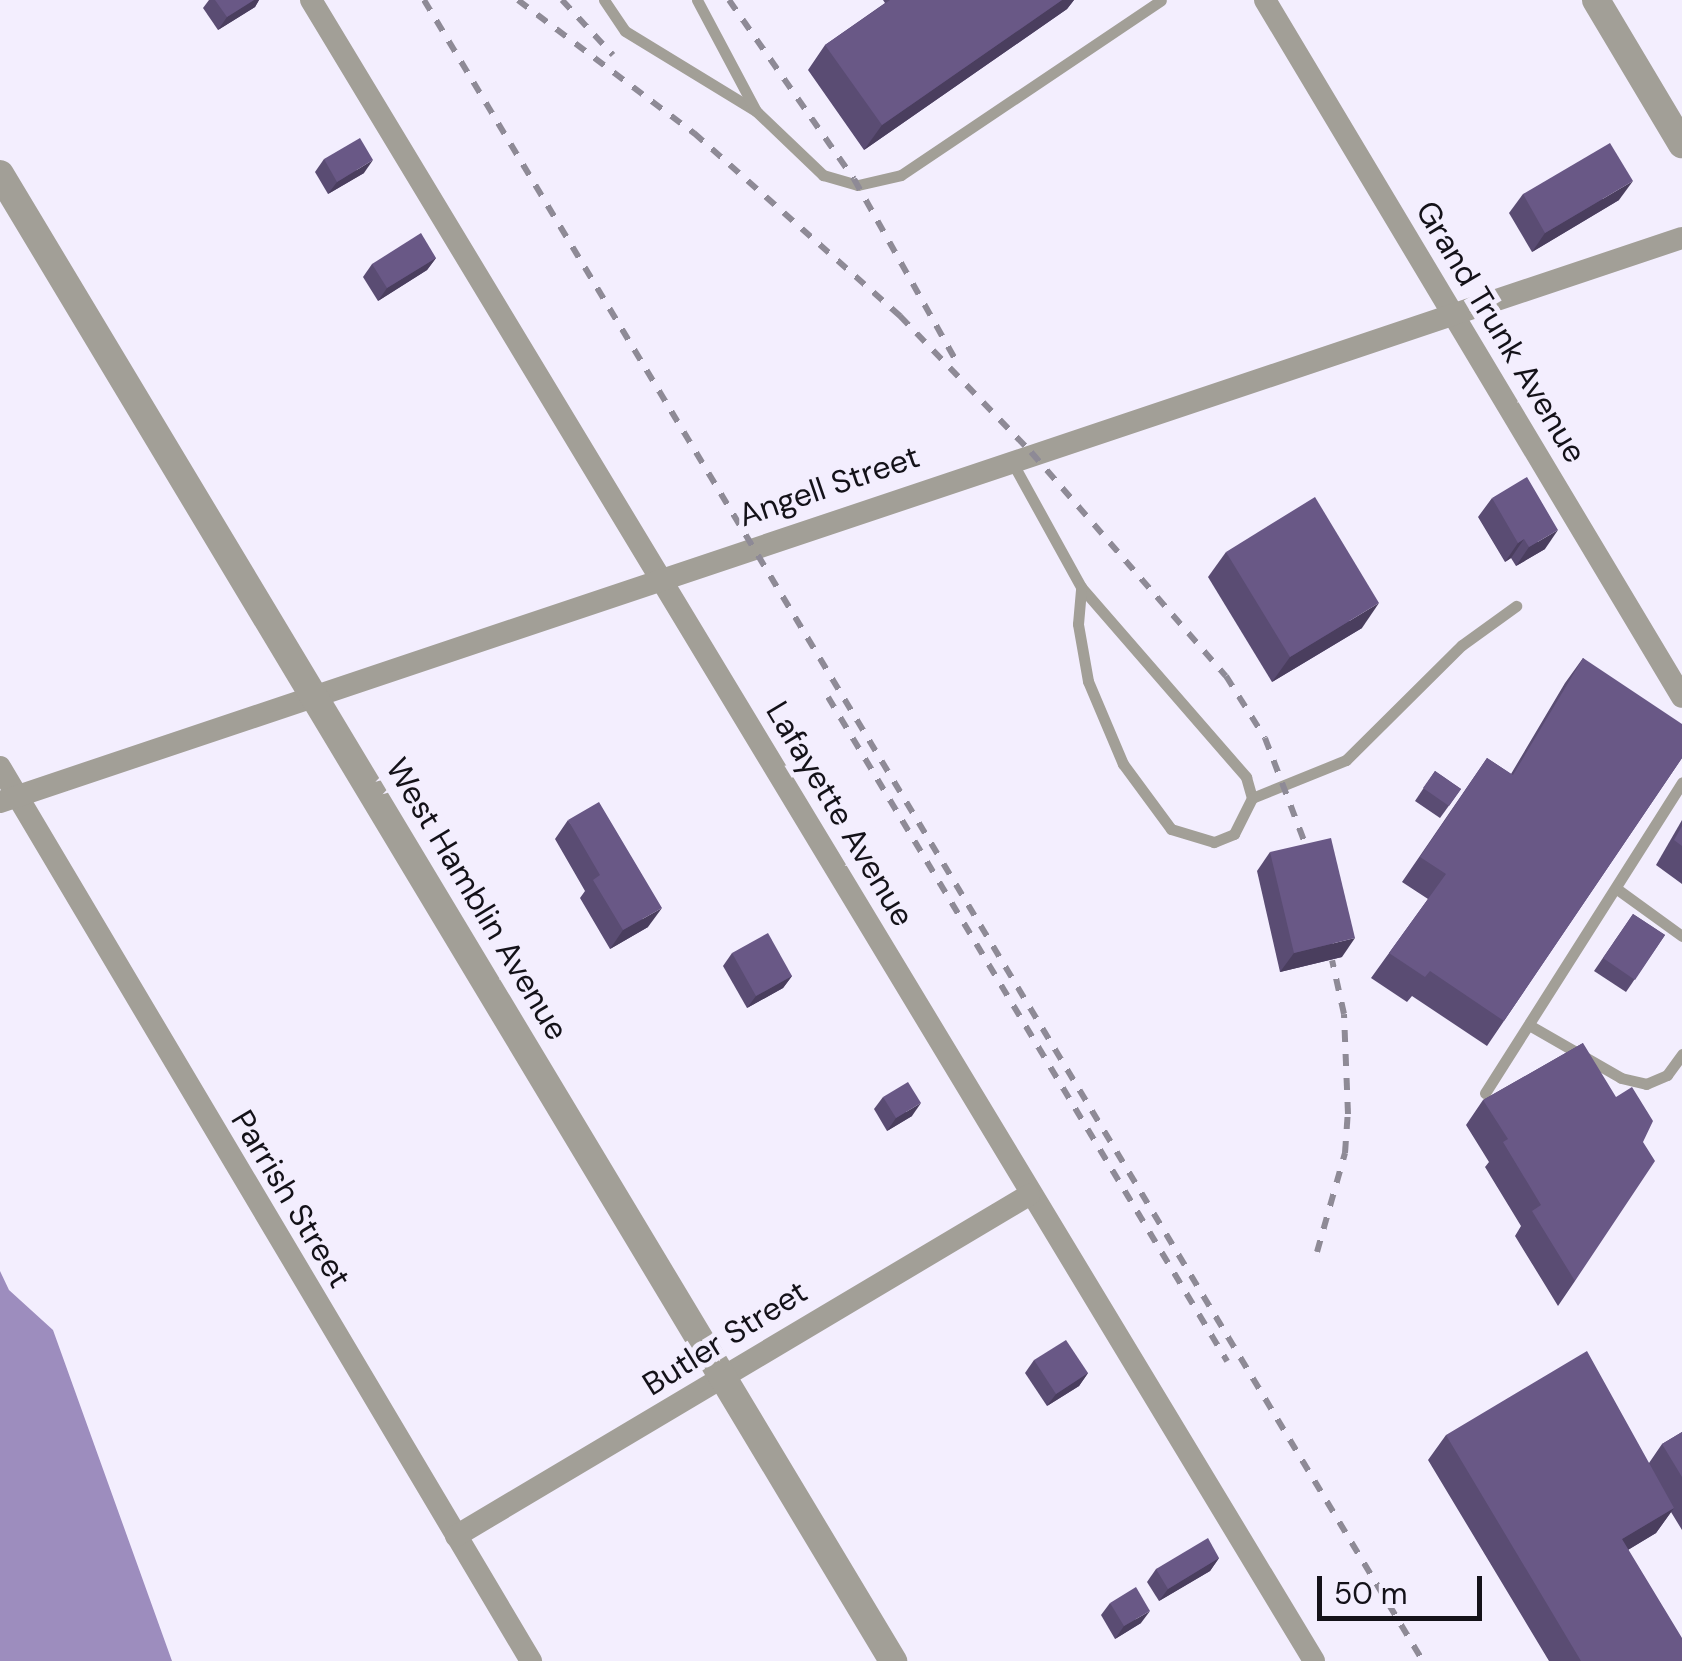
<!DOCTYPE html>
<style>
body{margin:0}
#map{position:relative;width:1682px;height:1661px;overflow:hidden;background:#f3eefe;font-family:"DM Sans",sans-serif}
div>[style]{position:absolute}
.water>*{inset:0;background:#9d8dbe}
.service>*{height:11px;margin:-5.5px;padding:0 5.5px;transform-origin:5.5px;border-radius:5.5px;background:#a29f97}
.minor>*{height:22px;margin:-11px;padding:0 11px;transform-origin:11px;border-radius:11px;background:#a29f97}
.tertiary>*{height:28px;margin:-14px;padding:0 14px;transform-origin:14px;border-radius:14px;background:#a29f97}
.rail>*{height:6px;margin-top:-3px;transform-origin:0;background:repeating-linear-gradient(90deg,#8e8a96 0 12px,transparent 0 24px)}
.wall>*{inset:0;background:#5a4c73}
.shaded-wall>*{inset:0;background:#4a3e5e}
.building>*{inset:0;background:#695886}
span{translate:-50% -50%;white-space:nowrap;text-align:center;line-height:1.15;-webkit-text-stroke:10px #f3eefe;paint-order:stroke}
.street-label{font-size:32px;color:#141219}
.scale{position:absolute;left:1317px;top:1576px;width:165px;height:45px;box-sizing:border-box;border:5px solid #141219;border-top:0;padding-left:12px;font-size:30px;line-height:35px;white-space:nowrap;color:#141219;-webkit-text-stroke:8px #f3eefe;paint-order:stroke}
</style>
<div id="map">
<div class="water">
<i style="clip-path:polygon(0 1271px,9px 1290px,53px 1330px,172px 1661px,0 1661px)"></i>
</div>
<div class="service">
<i style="left:604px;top:0;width:37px;rotate:56deg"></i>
<i style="left:625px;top:31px;width:153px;rotate:31.4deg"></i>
<i style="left:756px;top:111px;width:93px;rotate:43.7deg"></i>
<i style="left:823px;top:175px;width:36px;rotate:16deg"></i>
<i style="left:858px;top:185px;width:44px;rotate:-13.1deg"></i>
<i style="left:901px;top:175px;width:313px;rotate:-33.9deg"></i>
<i style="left:697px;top:0;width:126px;rotate:62deg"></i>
<i style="left:1012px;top:462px;width:143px;rotate:61.1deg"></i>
<i style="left:1081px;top:587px;width:252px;rotate:49deg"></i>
<i style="left:1246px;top:777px;width:22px;rotate:74deg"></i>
<i style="left:1252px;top:798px;width:40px;rotate:116.6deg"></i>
<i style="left:1234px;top:834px;width:22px;rotate:158deg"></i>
<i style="left:1214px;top:842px;width:45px;rotate:-163.2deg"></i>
<i style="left:1171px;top:829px;width:81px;rotate:-126.4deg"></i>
<i style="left:1123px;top:764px;width:90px;rotate:-112.9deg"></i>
<i style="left:1088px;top:681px;width:58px;rotate:-100deg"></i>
<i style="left:1078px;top:624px;width:37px;rotate:-85deg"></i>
<i style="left:1252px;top:798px;width:101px;rotate:-22deg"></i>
<i style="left:1346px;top:760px;width:163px;rotate:-44.8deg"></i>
<i style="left:1462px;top:645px;width:67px;rotate:-35.8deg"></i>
<i style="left:1617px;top:889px;width:80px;rotate:35.9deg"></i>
<i style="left:1529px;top:1025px;width:106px;rotate:29.9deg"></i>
<i style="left:1621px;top:1078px;width:26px;rotate:13deg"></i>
<i style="left:1646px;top:1084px;width:23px;rotate:-23deg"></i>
<i style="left:1667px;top:1075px;width:26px;rotate:-54deg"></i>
<i style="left:1485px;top:1093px;width:368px;rotate:-57.6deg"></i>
</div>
<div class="minor">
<i style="left:311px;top:0;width:1940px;rotate:58.87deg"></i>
<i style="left:1265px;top:0;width:812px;rotate:59.11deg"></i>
<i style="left:0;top:767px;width:1040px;rotate:59.29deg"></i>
<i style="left:0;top:802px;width:1774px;rotate:-18.54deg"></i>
<i style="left:456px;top:1536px;width:667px;rotate:-30.76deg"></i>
</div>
<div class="tertiary">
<i style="left:1596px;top:0;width:168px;rotate:59.2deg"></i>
<i style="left:0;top:174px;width:1735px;rotate:59.01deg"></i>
</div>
<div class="rail">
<i style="left:424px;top:0;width:1938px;rotate:58.98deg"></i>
<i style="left:518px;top:0;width:221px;rotate:37.1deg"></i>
<i style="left:694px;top:133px;width:276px;rotate:41.6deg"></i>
<i style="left:900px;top:316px;width:189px;rotate:46.1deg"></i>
<i style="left:1031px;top:452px;width:297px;rotate:49deg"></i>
<i style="left:1226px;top:676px;width:73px;rotate:57.8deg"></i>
<i style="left:1265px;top:738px;width:129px;rotate:69.2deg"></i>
<i style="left:562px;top:0;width:75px;rotate:47.2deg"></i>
<i style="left:729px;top:0;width:218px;rotate:55.1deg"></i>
<i style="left:854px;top:179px;width:209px;rotate:60.7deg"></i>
<i style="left:828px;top:697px;width:775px;rotate:59deg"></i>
<i style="left:1317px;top:1252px;width:103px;rotate:-74.2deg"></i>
<i style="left:1345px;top:1153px;width:39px;rotate:-86deg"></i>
<i style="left:1348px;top:1114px;width:100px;rotate:-92.3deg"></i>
<i style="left:1344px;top:1014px;width:55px;rotate:-102.5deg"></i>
</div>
<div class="wall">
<i style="clip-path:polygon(209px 0,259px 0,255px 7px,218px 30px,203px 8px)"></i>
<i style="clip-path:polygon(883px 0,1074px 0,1067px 9px,864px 150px,808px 70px,825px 45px,885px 3px)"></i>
<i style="clip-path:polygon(324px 159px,364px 173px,328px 194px,315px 172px)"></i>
<i style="clip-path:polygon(1523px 194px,1619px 200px,1532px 252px,1509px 213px)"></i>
<i style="clip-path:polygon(436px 258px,427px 270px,378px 301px,363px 277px,372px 264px)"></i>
<i style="clip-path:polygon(1492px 498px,1545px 549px,1516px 566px,1511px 558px,1505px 562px,1478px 517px)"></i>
<i style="clip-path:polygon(1226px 552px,1362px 628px,1272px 682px,1208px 577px)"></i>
<i style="clip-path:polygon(1583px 658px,1682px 758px,1487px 1046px,1412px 996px,1407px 1002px,1371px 978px,1428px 899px,1402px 882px,1487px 758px,1511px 774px,1565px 683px)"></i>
<i style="clip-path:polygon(1435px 771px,1461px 789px,1440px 818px,1415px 801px)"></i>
<i style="clip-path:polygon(568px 820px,648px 927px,610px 949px,580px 898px,585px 891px,555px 839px)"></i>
<i style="clip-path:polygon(1682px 820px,1682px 884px,1656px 865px)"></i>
<i style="clip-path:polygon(1270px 852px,1342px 957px,1280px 972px,1257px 871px)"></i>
<i style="clip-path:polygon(1633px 914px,1665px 935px,1626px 992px,1594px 971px)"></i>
<i style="clip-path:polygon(732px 953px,792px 976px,783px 988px,747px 1008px,723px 966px)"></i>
<i style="clip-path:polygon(1583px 1043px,1575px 1281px,1558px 1306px,1515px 1236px,1521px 1226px,1485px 1167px,1489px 1162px,1466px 1125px,1483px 1100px)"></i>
<i style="clip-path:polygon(883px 1097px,912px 1116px,887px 1131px,874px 1109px)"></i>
<i style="clip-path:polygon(1034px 1360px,1088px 1373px,1079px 1386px,1047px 1406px,1025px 1373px)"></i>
<i style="clip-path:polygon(1682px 1432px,1682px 1530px,1671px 1512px,1656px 1533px,1628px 1550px,1682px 1661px,1549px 1661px,1428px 1460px,1446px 1435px,1649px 1463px,1662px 1444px)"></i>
<i style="clip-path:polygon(1219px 1558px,1210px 1571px,1159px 1601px,1147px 1582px,1156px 1569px)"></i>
<i style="clip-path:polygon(1110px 1603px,1141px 1623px,1115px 1639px,1101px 1615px)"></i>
</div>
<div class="shaded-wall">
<i style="clip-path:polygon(254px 0,259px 0,255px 7px,218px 30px,227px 17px)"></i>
<i style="clip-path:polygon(1062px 0,1074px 0,1067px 9px,864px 150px,882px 125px)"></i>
<i style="clip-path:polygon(373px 160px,364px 173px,328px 194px,337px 182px)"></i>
<i style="clip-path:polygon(1633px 181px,1619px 200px,1532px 252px,1545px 233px)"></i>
<i style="clip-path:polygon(436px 258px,427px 270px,378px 301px,387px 288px)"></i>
<i style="clip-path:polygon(1558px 530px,1545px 549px,1516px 566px,1529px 547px)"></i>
<i style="clip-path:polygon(1524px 539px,1511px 558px,1505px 562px,1518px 543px)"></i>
<i style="clip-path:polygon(1379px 603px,1362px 628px,1272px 682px,1290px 657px)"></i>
<i style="clip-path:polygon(662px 908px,648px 927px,610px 949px,623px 930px)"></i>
<i style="clip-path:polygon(1355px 938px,1342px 957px,1280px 972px,1294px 953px)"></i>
<i style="clip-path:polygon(792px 976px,783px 988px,747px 1008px,756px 996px)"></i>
<i style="clip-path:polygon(921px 1103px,912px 1116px,887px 1131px,896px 1118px)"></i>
<i style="clip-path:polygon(1088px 1373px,1079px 1386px,1047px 1406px,1056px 1394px)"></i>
<i style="clip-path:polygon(1674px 1508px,1656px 1533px,1604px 1564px,1622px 1539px)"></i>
<i style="clip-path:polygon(1219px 1558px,1210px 1571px,1159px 1601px,1168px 1589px)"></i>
<i style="clip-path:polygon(1150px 1611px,1141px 1623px,1115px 1639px,1124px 1626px)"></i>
</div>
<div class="building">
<i style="clip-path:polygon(215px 0,254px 0,227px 17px)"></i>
<i style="clip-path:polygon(890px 0,1062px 0,882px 125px,825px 45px)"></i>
<i style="clip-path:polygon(360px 138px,373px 160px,337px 182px,324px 159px)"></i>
<i style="clip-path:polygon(1610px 143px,1633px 181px,1545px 233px,1523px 194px)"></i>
<i style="clip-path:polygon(421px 233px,436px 258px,387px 288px,372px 264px)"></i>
<i style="clip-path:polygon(1527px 477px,1558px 530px,1529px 547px,1524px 539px,1518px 543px,1492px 498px)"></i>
<i style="clip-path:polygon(1315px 497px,1379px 603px,1290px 657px,1226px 552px)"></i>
<i style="clip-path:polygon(1583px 658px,1682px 724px,1682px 758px,1504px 1021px,1430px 971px,1425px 977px,1389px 953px,1446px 874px,1420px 857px,1487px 758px,1513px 775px)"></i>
<i style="clip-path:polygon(1435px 771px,1461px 789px,1449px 806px,1423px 788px)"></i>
<i style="clip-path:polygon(599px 802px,662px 908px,623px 930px,593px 880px,600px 875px,568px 820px)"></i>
<i style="clip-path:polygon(1682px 826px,1682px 846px,1674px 840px)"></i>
<i style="clip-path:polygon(1331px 838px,1355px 938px,1294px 953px,1270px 852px)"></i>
<i style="clip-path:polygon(1633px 914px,1665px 935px,1635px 980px,1603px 958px)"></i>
<i style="clip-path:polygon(768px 933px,792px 976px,756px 996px,732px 953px)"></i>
<i style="clip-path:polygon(1583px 1043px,1616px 1097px,1632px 1087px,1653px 1121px,1643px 1142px,1655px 1161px,1575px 1281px,1532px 1211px,1541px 1205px,1503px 1142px,1508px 1139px,1483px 1100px)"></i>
<i style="clip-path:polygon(908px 1082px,921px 1103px,896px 1118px,883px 1097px)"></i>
<i style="clip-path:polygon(1066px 1340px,1088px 1373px,1056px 1394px,1034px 1360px)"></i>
<i style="clip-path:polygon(1587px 1351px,1674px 1508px,1622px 1539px,1682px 1638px,1682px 1661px,1581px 1661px,1446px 1435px)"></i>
<i style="clip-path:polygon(1682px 1432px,1682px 1477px,1662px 1444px)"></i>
<i style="clip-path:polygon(1208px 1538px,1219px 1558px,1168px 1589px,1156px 1569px)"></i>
<i style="clip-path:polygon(1136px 1587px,1150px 1611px,1124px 1626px,1110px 1603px)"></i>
</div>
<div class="street-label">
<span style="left:1501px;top:332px;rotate:59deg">Grand Trunk Avenue</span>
<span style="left:829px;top:486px;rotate:-19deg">Angell Street</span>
<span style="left:840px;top:814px;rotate:59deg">Lafayette Avenue</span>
<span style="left:477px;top:899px;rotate:59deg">West Hamblin Avenue</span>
<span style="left:291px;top:1199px;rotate:59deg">Parrish Street</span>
<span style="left:725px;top:1338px;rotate:-32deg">Butler Street</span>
</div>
<div class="scale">50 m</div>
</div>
